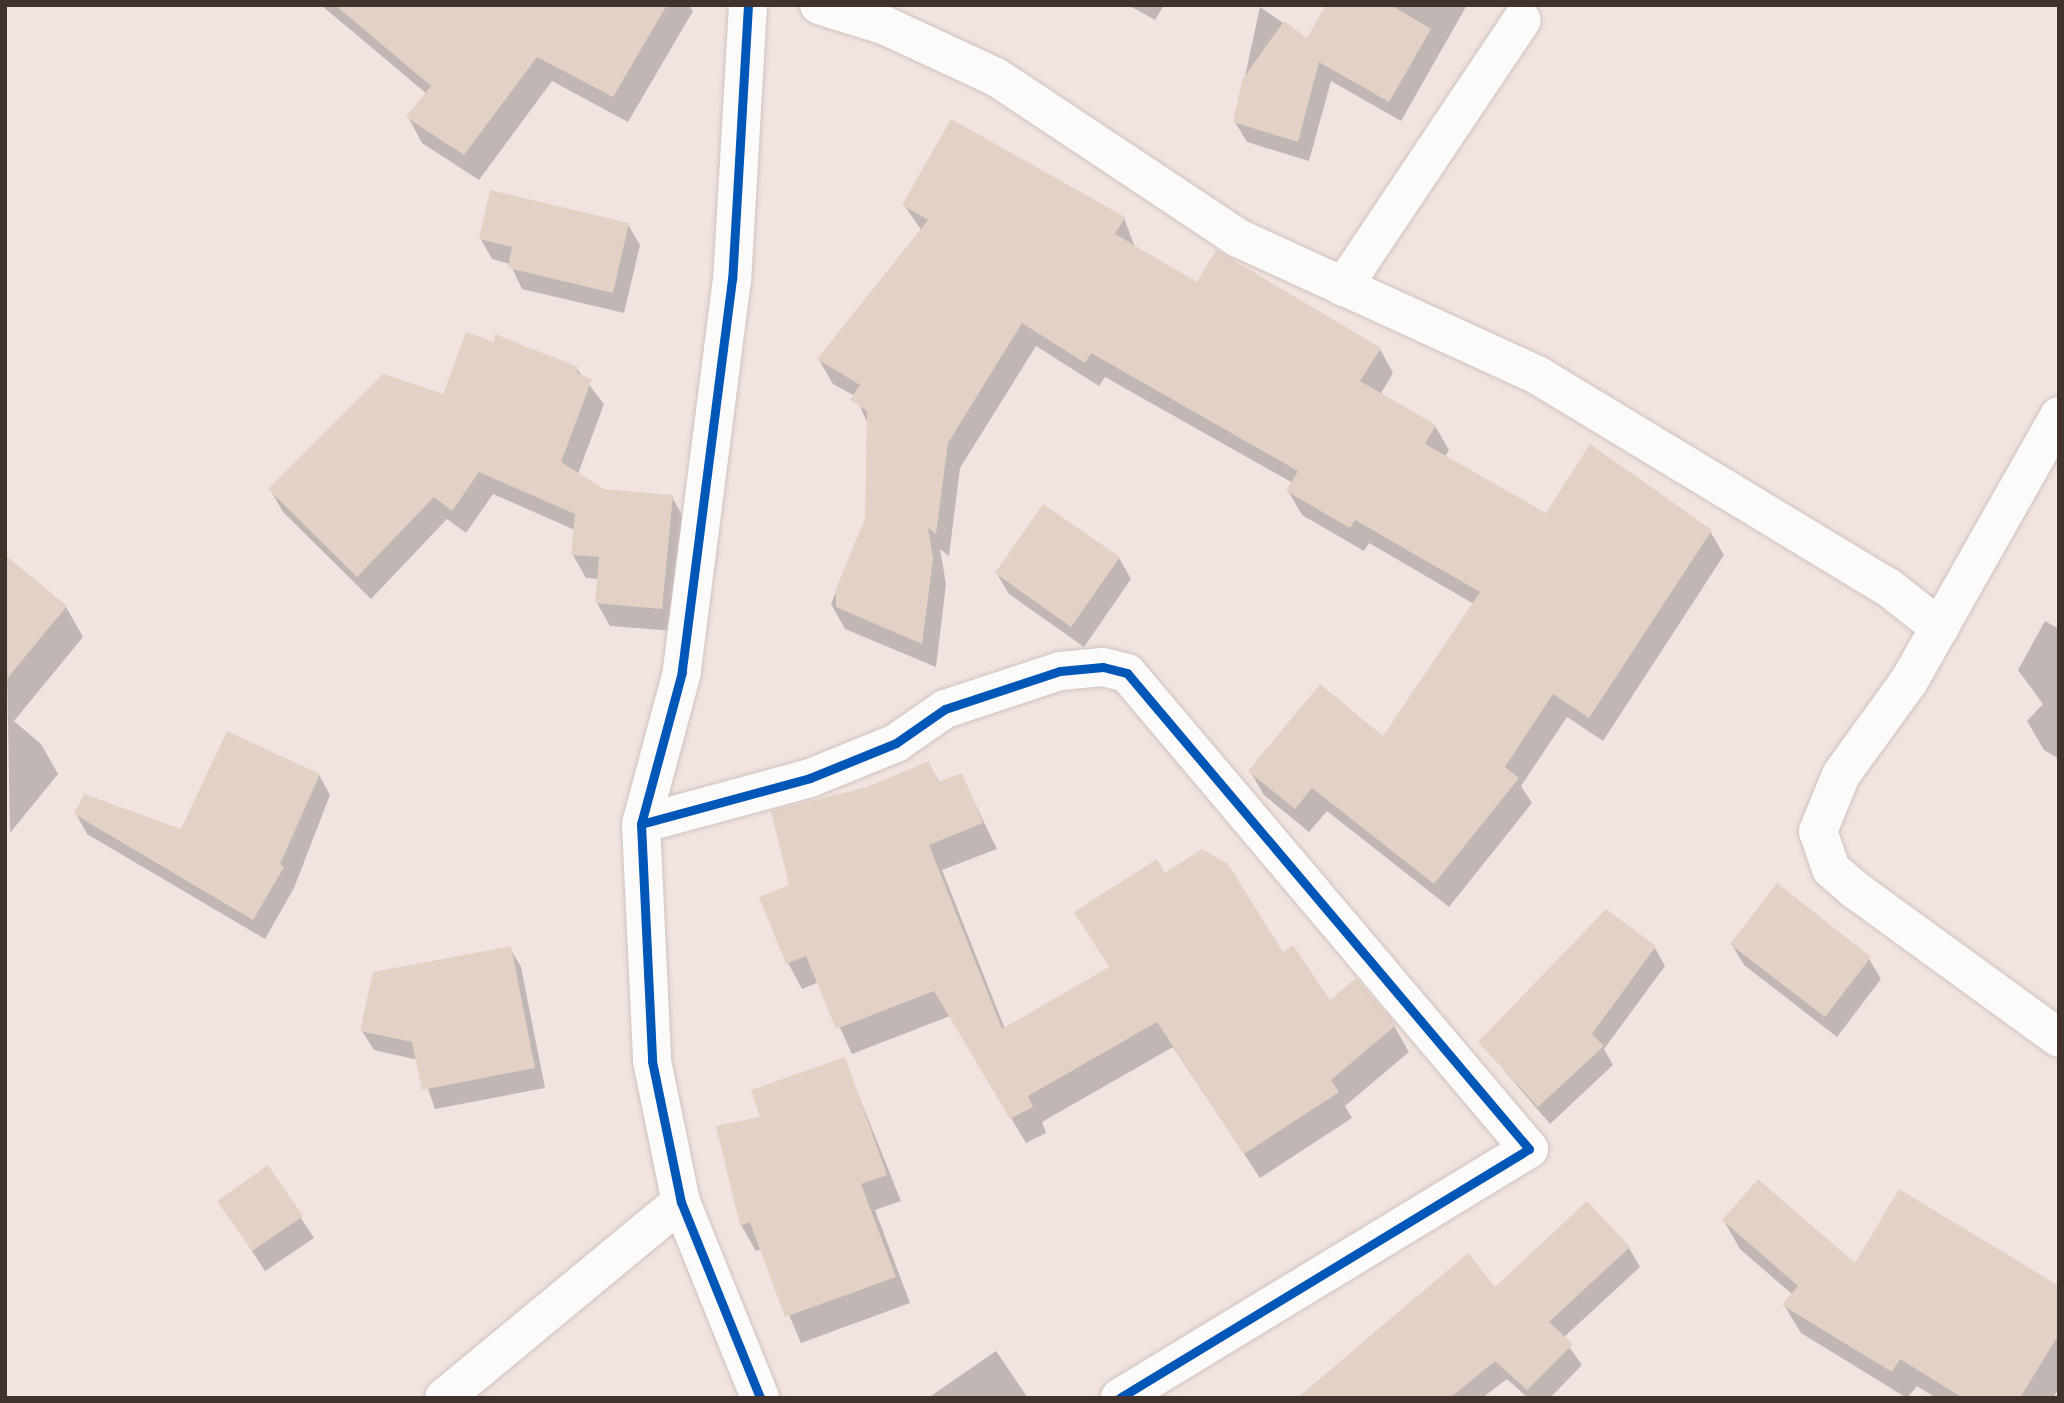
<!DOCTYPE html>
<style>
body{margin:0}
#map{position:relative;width:2064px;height:1403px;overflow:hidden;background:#f1e4e0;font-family:"Fira Sans",sans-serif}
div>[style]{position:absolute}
.shadow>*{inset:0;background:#0003}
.building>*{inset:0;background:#e3d1c5}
.roads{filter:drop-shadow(0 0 2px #d0c2bd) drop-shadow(0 0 2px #d0c2bd)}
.street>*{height:38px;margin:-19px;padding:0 19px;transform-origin:19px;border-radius:19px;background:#fdfbfa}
.cycleway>*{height:9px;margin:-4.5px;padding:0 4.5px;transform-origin:4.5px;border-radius:4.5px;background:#0057b8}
span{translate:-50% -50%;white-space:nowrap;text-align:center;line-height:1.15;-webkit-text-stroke:6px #faf1ee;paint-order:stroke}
.frame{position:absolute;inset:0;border:7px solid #42322d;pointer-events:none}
</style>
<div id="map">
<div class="shadow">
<i style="clip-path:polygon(321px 5px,689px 5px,693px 11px,628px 122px,552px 81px,479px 180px,422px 143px,408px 117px,427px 94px)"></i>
<i style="clip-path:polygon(1128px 5px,1164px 5px,1155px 20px)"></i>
<i style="clip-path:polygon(1328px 5px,1467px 5px,1401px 121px,1331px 81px,1309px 161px,1247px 142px,1235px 122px,1260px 7px,1308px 40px)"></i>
<i style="clip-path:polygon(904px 205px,1124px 218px,1135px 247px,1198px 284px,1380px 349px,1393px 373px,1380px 395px,1435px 426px,1449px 450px,1445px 457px,1547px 515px,1710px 531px,1724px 555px,1603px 741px,1567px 717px,1521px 786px,1532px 803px,1449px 907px,1327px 811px,1309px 832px,1264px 795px,1250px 771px,1384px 738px,1474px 604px,1369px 543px,1364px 551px,1302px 515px,1288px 491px,1293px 483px,1105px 377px,1099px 386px,1036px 346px,960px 468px,949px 556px,940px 549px,946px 584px,936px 667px,845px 629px,831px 604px,867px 518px,869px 426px,855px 396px,833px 384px,819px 360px,922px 231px)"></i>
<i style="clip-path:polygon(628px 225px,640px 245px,624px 313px,522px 289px,510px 264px,492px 259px,480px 238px)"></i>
<i style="clip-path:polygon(577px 369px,604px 404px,578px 474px,604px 490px,672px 497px,685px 520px,675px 631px,610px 626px,597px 603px,599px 579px,586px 578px,573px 555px,575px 530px,493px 494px,466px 533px,447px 519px,371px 599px,283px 512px,270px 489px,444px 396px)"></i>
<i style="clip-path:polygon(5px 557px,66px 607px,83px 637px,14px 721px,41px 744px,58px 774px,10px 833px)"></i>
<i style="clip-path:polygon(1119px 558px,1131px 579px,1084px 647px,1009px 594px,997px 574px)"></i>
<i style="clip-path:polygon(2045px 621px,2059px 629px,2059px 759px,2044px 750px,2027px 721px,2043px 704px,2018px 670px)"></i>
<i style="clip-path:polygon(928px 763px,940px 783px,961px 775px,997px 849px,942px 870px,1005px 1029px,1110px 968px,1165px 875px,1282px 954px,1329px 1003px,1394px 1026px,1409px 1052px,1345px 1106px,1352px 1118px,1260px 1178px,1173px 1047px,1042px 1122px,1046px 1133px,1026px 1143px,950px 1016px,852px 1054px,819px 982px,802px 989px,788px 963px,791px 886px,867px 788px)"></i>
<i style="clip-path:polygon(319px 775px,330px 795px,294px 888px,265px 939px,87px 834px,76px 814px,182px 831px)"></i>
<i style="clip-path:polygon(1732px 945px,1869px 959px,1881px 979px,1837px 1037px,1744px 965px)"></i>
<i style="clip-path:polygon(510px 948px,521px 967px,545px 1088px,435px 1109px,418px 1060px,374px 1050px,362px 1031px)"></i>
<i style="clip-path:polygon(1655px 948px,1665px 966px,1604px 1049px,1613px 1065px,1550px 1124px,1480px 1042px)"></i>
<i style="clip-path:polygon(844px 1059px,901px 1201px,875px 1210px,910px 1303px,801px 1343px,761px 1249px,756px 1251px,741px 1225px,762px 1118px)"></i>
<i style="clip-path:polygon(268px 1167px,314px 1238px,265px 1271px,219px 1201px)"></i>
<i style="clip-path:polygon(1724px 1221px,1855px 1265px,2059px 1288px,2059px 1388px,2053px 1398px,1936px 1398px,1917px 1386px,1907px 1398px,1801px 1333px,1784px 1305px,1793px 1295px,1740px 1249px)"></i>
<i style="clip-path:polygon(1629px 1248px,1640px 1267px,1563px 1338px,1582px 1365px,1550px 1398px,1528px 1398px,1507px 1379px,1482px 1398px,1299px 1398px)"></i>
<i style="clip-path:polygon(996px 1351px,1028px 1398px,928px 1398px)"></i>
</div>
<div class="building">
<i style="clip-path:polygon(335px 5px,667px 5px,613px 97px,537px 57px,464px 155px,406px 117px,431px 86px)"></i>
<i style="clip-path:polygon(1326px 5px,1391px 5px,1431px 29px,1389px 102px,1319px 62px,1298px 142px,1233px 122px,1242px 80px,1284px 21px,1307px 38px)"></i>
<i style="clip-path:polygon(951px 119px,1125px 217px,1115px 234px,1197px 282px,1216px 250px,1381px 348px,1360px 381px,1436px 425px,1425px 444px,1546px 513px,1590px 444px,1712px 530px,1589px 718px,1553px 694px,1505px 767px,1519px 778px,1434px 884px,1312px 788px,1295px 809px,1248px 771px,1320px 684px,1383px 736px,1480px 592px,1355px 520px,1350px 528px,1286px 491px,1298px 471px,1091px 353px,1085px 363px,1022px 323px,948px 443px,936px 534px,928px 528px,933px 559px,922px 644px,836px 607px,836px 589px,865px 518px,867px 411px,850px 400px,860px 385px,817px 359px,928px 220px,902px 205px)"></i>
<i style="clip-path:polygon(490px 190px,629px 223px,613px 293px,508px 268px,512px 247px,479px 239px)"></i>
<i style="clip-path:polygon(466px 332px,494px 342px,495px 334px,578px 367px,577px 373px,592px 379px,561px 462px,604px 489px,673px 495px,662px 609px,595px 603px,599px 557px,571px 555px,575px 514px,479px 472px,452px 511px,434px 497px,357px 577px,268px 489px,383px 374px,443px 394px)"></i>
<i style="clip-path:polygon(1043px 504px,1120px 557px,1071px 627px,995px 573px)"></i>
<i style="clip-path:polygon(5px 555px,67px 606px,5px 681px)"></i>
<i style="clip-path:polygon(227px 731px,320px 774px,280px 864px,284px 867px,253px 920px,74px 814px,84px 794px,181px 829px)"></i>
<i style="clip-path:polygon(929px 761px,938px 782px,962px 773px,983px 823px,929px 845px,1002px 1029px,1109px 967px,1074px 912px,1157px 859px,1165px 873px,1202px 849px,1228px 864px,1283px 952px,1293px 945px,1330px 1000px,1356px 978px,1396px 1025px,1331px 1080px,1339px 1092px,1244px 1154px,1157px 1022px,1028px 1096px,1033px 1107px,1010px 1119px,934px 991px,836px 1029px,806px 956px,786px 964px,759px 897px,789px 885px,771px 811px,867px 787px)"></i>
<i style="clip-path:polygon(1777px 883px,1871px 957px,1825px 1017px,1730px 944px)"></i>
<i style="clip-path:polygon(1606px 909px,1656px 946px,1592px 1034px,1604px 1046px,1538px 1107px,1478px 1042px)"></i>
<i style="clip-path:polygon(511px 946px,535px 1068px,422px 1090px,412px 1042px,360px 1031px,373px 972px)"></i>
<i style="clip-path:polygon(845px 1057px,887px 1175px,861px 1184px,896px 1277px,785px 1317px,750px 1222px,740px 1226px,716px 1126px,760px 1117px,751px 1090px)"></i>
<i style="clip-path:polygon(268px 1165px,303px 1216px,252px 1251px,217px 1201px)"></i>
<i style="clip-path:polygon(1758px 1179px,1855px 1263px,1899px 1189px,2059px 1286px,2059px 1334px,2020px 1398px,1963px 1398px,1900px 1359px,1892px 1372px,1782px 1305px,1798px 1286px,1722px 1220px)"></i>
<i style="clip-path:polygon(1587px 1201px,1630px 1247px,1549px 1322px,1573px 1344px,1527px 1390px,1495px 1361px,1450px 1398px,1297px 1398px,1468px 1253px,1495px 1287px)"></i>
</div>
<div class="roads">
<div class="street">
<i style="left:748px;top:5px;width:274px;rotate:93.3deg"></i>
<i style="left:732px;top:279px;width:396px;rotate:97.3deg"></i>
<i style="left:682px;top:672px;width:157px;rotate:105.1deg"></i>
<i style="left:641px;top:824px;width:237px;rotate:87.3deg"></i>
<i style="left:652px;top:1061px;width:144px;rotate:78.4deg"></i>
<i style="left:681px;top:1202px;width:211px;rotate:68deg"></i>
<i style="left:819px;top:5px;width:70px;rotate:17.4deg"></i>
<i style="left:886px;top:26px;width:121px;rotate:24.9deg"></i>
<i style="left:996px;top:77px;width:291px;rotate:33.6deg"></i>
<i style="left:1238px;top:238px;width:331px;rotate:24.6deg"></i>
<i style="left:1539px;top:376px;width:408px;rotate:31.2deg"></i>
<i style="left:1888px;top:587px;width:66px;rotate:38.3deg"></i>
<i style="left:1343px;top:287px;width:321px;rotate:-56.2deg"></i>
<i style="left:2059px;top:416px;width:305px;rotate:119.5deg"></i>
<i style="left:1909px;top:681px;width:116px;rotate:125.9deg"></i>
<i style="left:1841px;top:775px;width:61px;rotate:112.3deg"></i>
<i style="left:1818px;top:831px;width:40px;rotate:71.1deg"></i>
<i style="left:1831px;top:869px;width:30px;rotate:41deg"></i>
<i style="left:1854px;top:889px;width:253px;rotate:36deg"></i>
<i style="left:641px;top:824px;width:175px;rotate:-15.2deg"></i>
<i style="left:810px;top:778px;width:93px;rotate:-22.1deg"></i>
<i style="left:896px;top:743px;width:60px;rotate:-34.8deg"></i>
<i style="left:945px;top:709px;width:121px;rotate:-18.3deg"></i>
<i style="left:1060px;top:671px;width:43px;rotate:-5.3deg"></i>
<i style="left:1103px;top:667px;width:25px;rotate:14deg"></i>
<i style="left:1127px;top:673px;width:623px;rotate:49.82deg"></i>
<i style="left:1529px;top:1149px;width:479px;rotate:148.7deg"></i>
<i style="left:444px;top:1398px;width:308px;rotate:-39.6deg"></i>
</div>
</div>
<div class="cycleway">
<i style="left:748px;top:5px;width:274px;rotate:93.3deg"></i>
<i style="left:732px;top:279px;width:396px;rotate:97.3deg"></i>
<i style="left:682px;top:672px;width:157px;rotate:105.1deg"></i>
<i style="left:641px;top:824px;width:237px;rotate:87.3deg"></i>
<i style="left:652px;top:1061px;width:144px;rotate:78.4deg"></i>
<i style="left:681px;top:1202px;width:211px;rotate:68deg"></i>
<i style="left:641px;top:824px;width:175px;rotate:-15.2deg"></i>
<i style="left:810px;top:778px;width:93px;rotate:-22.1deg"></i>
<i style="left:896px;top:743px;width:60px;rotate:-34.8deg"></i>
<i style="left:945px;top:709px;width:121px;rotate:-18.3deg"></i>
<i style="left:1060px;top:671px;width:43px;rotate:-5.3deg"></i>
<i style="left:1103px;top:667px;width:25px;rotate:14deg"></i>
<i style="left:1127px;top:673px;width:623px;rotate:49.82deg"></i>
<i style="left:1529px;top:1149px;width:479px;rotate:148.7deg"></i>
</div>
<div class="frame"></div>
</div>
